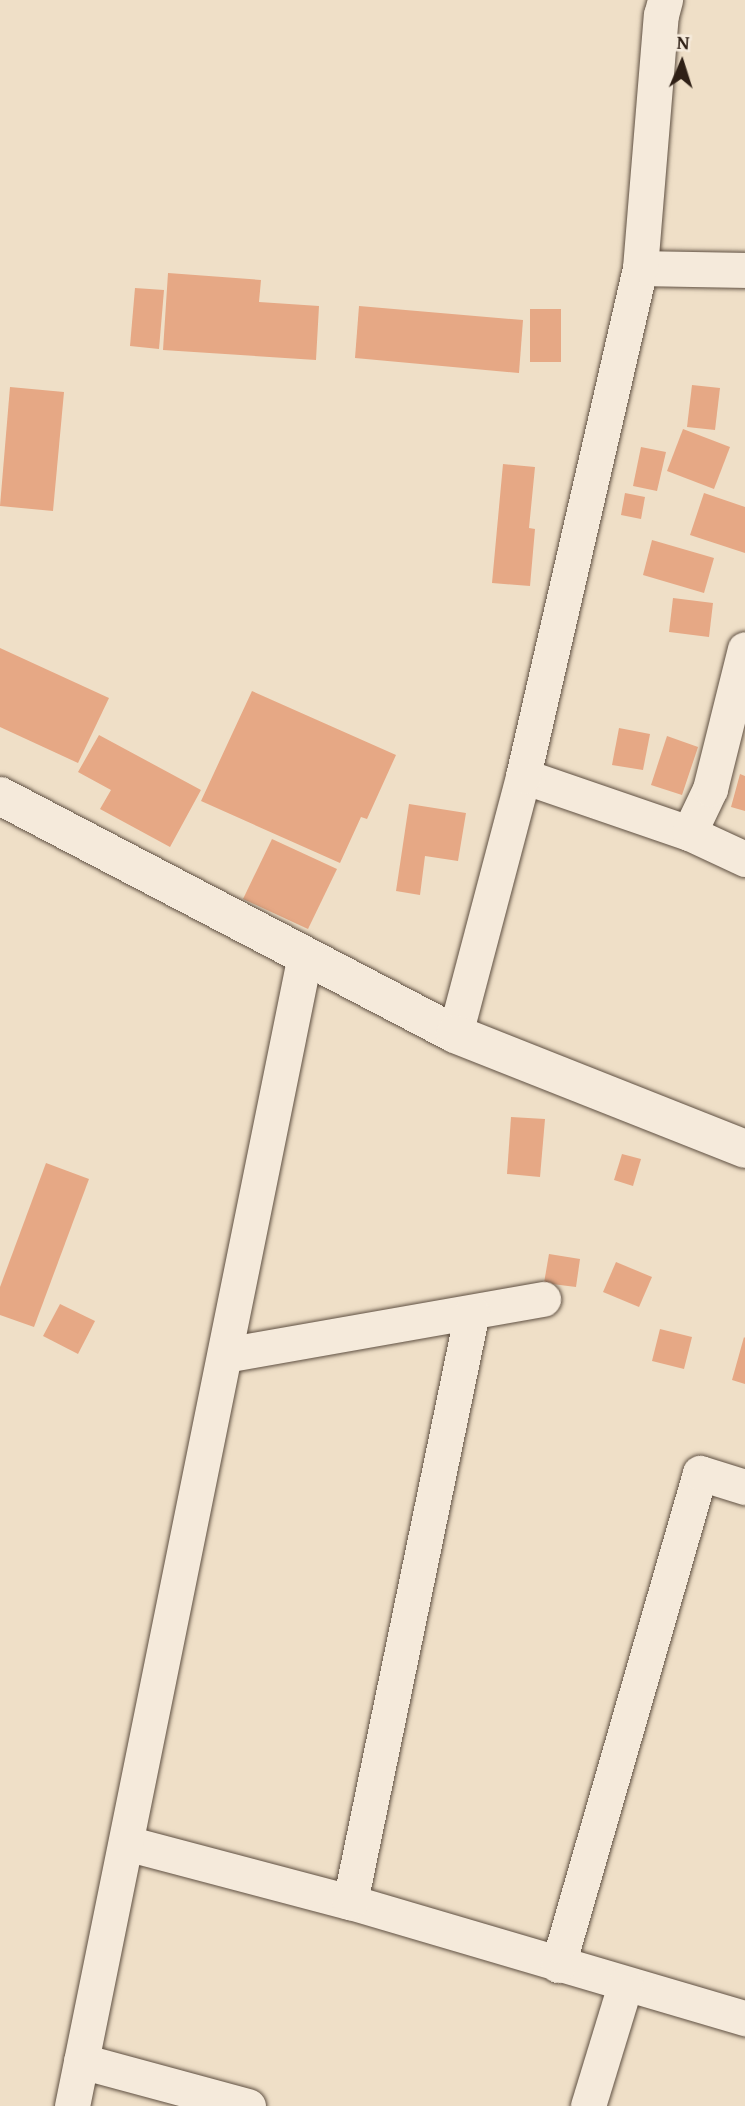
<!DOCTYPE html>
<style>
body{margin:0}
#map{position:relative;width:745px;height:2106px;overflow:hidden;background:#efdfc7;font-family:"Gentium Book Plus",serif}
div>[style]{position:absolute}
.building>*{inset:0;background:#e6a885}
.roads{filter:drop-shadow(0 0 2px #5f5042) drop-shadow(0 0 2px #5f5042)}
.street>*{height:35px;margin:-17.5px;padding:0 17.5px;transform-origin:17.5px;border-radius:17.5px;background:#f5eadb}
.secondary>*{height:38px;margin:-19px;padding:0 19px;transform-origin:19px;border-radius:19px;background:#f5eadb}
span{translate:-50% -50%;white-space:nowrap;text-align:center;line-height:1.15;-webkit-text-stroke:6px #f5eadb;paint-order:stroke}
.north{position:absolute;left:647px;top:28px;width:70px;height:70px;-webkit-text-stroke:5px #f5eadb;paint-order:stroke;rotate:3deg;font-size:19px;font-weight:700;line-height:28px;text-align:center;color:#2f2016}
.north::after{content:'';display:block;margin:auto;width:24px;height:32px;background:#2f2016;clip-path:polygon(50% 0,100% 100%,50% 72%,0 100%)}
</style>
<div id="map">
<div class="building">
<i style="clip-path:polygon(168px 273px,261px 280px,259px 302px,319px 306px,316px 360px,163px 350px)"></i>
<i style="clip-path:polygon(135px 288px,164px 290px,159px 349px,130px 346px)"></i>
<i style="clip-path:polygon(359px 306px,523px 320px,519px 373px,355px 358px)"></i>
<i style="clip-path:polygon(530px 309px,561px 309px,561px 362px,530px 362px)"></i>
<i style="clip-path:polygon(692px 385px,720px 388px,715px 430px,687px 427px)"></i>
<i style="clip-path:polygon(10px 387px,64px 392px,53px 511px,0 506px)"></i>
<i style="clip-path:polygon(683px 429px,730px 447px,714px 489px,667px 471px)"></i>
<i style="clip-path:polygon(641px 447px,666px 452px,657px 491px,633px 486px)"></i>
<i style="clip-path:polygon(503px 464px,535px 467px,529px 528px,535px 529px,530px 586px,492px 583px)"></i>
<i style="clip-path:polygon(625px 493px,645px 497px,641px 519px,621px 515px)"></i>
<i style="clip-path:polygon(704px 493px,745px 507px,745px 553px,690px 535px)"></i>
<i style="clip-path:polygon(652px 540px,714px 558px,704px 593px,643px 575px)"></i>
<i style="clip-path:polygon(673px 598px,713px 603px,709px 637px,669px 632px)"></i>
<i style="clip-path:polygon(0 648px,109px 698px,78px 763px,0 727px)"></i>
<i style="clip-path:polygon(252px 691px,396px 755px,367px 819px,361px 817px,340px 863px,201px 801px)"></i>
<i style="clip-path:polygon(619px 728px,650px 734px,643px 770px,612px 765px)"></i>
<i style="clip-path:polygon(99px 735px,201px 790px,170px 847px,100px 809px,111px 790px,78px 772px)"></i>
<i style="clip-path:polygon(667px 736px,698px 747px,682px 795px,651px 785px)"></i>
<i style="clip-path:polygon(740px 774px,745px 776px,745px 811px,731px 807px)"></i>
<i style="clip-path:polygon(409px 804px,466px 813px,458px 861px,425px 856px,420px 895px,396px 891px)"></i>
<i style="clip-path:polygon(272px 839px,337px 869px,308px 929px,243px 899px)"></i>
<i style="clip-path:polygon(511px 1117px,545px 1119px,540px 1177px,507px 1174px)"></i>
<i style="clip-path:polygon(622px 1154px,641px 1159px,633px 1186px,614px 1180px)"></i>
<i style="clip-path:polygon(46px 1163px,89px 1179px,34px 1327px,0 1315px,0 1287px)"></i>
<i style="clip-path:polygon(549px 1254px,580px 1259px,576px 1287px,544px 1283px)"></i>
<i style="clip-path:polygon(616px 1262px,652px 1277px,639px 1307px,603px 1292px)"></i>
<i style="clip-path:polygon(60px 1304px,95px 1321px,78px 1354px,43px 1336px)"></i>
<i style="clip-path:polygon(660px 1329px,692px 1337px,684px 1369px,652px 1361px)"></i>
<i style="clip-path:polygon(744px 1337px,745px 1338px,745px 1384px,732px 1380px)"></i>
</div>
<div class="roads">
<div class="street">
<i style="left:640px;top:268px;width:105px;rotate:1.1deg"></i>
<i style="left:523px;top:776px;width:176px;rotate:19deg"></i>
<i style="left:689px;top:833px;width:62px;rotate:24.9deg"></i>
<i style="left:689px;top:833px;width:49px;rotate:-64.5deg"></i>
<i style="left:710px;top:789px;width:144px;rotate:-76deg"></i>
<i style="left:455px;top:1034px;width:267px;rotate:-75.2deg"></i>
<i style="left:523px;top:776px;width:521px;rotate:-77.03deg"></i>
<i style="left:640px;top:268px;width:254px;rotate:-85.3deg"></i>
<i style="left:661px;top:15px;width:16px;rotate:-75deg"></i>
<i style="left:225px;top:1355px;width:323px;rotate:-10deg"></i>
<i style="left:126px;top:1843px;width:232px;rotate:14.8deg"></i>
<i style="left:350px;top:1902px;width:412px;rotate:16.4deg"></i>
<i style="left:350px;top:1902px;width:602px;rotate:-78.32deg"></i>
<i style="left:558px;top:1965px;width:512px;rotate:-73.9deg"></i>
<i style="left:700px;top:1473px;width:47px;rotate:17.3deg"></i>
<i style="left:81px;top:2061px;width:173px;rotate:15.1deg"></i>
<i style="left:72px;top:2106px;width:1174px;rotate:-78.56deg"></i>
<i style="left:588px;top:2106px;width:127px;rotate:-73deg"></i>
</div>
<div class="secondary">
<i style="left:0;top:796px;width:513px;rotate:27.61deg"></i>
<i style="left:455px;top:1034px;width:312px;rotate:21.6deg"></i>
</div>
</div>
<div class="north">N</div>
</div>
